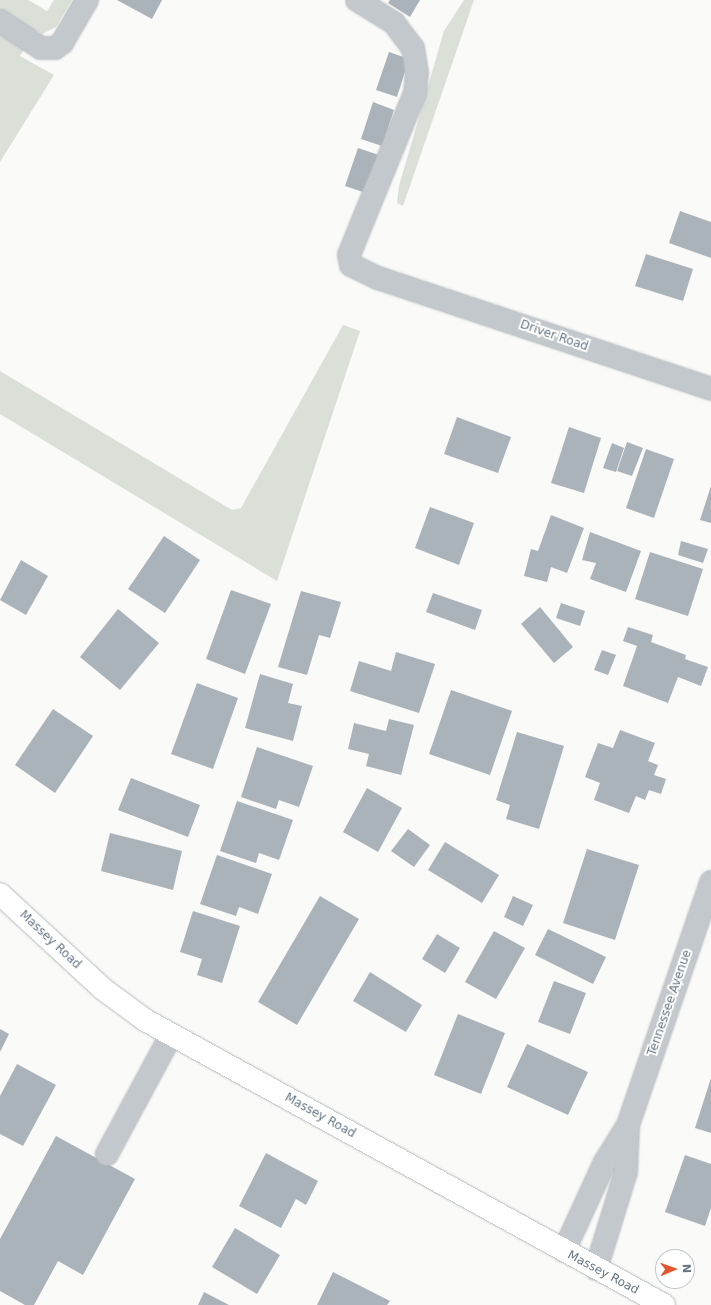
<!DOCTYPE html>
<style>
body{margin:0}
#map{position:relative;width:711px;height:1305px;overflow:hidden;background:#fafaf8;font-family:"DejaVu Sans",sans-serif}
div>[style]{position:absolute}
.green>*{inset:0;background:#dadfd7}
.building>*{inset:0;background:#aab3b9}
.roads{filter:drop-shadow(0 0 1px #b5babe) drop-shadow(0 0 1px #b5babe)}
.minor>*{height:22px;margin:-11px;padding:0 11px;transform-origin:11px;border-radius:11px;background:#c3c8cc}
.major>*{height:22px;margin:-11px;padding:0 11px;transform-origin:11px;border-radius:11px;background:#fff}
span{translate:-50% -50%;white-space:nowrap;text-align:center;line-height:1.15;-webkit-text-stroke:4px #fff;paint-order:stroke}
.street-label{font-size:12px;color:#657683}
.north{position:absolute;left:655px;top:1249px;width:40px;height:40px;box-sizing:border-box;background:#fff;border:1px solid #c1c8cd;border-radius:50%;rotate:88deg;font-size:11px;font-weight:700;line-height:16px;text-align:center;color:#657683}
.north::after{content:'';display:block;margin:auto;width:14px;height:18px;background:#e4572e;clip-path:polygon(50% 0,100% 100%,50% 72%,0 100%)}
</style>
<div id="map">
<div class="green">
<i style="clip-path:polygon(0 0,28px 0,47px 11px,54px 0,72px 0,56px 27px,42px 34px,36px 30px,20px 56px,54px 75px,0 162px)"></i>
<i style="clip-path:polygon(464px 0,474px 0,403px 206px,397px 203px,399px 186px,444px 31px)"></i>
<i style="clip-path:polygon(343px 325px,360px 331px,277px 581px,0 414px,0 371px,232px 510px,241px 508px)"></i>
</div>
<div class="building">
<i style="clip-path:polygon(117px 0,162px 0,152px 19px)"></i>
<i style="clip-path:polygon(390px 0,420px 0,410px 17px,388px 3px)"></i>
<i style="clip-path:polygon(389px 52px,409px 59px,397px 97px,376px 90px)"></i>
<i style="clip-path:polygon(373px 102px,394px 110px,382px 146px,361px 139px)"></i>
<i style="clip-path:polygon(358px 148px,379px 155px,366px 193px,345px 186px)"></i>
<i style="clip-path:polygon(680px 211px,711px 222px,711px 258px,669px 243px)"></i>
<i style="clip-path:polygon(646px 254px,693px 269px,683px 301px,635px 286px)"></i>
<i style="clip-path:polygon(457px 417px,511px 437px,498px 473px,444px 454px)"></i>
<i style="clip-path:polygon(569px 427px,601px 438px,584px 493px,551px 483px)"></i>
<i style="clip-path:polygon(627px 442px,643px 448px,632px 476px,617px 471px)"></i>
<i style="clip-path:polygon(612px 443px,624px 448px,616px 472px,603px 468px)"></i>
<i style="clip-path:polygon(646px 449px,674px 459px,654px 518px,626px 508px)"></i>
<i style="clip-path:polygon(711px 486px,711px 523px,700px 520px)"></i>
<i style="clip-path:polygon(430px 507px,474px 523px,459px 565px,415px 548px)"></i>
<i style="clip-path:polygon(551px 515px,584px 528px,567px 573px,551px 567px,547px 582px,524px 576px,531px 549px,538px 551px)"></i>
<i style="clip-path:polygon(590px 532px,641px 551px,626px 592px,590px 579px,596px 563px,582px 560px)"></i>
<i style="clip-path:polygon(164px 536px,200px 560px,165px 613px,128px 589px)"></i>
<i style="clip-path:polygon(681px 541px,708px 549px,703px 563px,678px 555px)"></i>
<i style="clip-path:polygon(650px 552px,703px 569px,688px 616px,635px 599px)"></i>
<i style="clip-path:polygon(21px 560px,48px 576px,26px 615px,0 600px)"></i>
<i style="clip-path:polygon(231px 590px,271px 604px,245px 674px,206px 659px)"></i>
<i style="clip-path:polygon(301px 591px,341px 602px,330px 638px,319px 635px,307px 675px,278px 667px)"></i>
<i style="clip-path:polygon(433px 593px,482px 610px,475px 630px,426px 612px)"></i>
<i style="clip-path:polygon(561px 603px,585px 611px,580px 626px,556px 618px)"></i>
<i style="clip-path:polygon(540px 607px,573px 647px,554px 663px,521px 624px)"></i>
<i style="clip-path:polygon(118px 609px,159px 643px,120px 690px,80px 657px)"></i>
<i style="clip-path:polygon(628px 627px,653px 635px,651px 642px,686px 655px,685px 659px,708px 667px,701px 686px,678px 677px,668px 703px,623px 686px,637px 646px,623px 641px)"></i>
<i style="clip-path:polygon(602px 650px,616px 655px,608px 675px,594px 670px)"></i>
<i style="clip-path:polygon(396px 652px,435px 664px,419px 713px,350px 691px,359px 661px,391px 671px)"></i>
<i style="clip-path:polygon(260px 674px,293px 684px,288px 703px,302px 706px,293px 741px,245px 728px)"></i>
<i style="clip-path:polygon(197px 683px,238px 698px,213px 769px,171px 754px)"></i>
<i style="clip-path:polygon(451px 690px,512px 711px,490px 775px,429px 754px)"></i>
<i style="clip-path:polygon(53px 709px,93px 736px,55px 793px,15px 765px)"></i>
<i style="clip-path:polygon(389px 719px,414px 725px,401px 775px,366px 766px,369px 754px,348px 749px,354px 723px,386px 731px)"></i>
<i style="clip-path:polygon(620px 730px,655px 743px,648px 761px,658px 765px,654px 775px,666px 779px,661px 794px,649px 790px,645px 800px,636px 796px,629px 813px,594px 800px,600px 783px,585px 777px,598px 743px,613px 748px)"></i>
<i style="clip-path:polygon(517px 732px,564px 746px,539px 829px,506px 819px,510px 805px,496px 800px)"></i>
<i style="clip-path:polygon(257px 747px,313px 766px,299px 807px,279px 800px,276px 809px,241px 797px)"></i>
<i style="clip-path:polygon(131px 778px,200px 805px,188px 837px,118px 810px)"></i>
<i style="clip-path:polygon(367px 788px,402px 808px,378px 852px,343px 832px)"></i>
<i style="clip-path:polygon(237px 801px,293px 820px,279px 860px,259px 853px,256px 863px,220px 851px)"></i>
<i style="clip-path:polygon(408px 829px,430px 845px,414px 867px,391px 851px)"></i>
<i style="clip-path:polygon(110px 833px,182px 851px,173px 890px,101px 871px)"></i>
<i style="clip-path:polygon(445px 842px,499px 875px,482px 903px,428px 870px)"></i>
<i style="clip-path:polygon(587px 849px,639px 865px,615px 940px,563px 923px)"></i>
<i style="clip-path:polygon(217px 855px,272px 874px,258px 914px,239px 907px,236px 916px,200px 904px)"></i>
<i style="clip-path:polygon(320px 896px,359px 919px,297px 1025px,258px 1002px)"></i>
<i style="clip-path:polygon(513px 896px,533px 905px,523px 926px,504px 917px)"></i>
<i style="clip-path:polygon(193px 911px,240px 926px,222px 983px,197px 975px,202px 959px,180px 952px)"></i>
<i style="clip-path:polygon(548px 929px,606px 957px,593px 984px,535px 955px)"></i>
<i style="clip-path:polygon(494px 931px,525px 948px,496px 999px,465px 982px)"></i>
<i style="clip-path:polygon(437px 934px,460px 948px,445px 973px,422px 959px)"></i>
<i style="clip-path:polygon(370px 972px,422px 1005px,406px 1032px,353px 1001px)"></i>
<i style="clip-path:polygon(554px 981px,586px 993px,570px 1034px,538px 1022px)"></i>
<i style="clip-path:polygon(458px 1014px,505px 1033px,481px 1094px,434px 1075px)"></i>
<i style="clip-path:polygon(0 1029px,9px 1034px,0 1052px)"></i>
<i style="clip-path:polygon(527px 1044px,588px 1072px,568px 1115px,507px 1087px)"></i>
<i style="clip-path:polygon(17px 1064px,56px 1085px,23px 1146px,0 1134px,0 1096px)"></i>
<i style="clip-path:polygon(711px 1078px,711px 1133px,695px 1128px)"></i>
<i style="clip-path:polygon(56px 1136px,135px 1179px,83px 1275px,58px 1261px,34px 1305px,25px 1305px,0 1291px,0 1239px)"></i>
<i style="clip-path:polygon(266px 1153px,318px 1181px,306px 1205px,296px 1199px,281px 1228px,239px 1206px)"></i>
<i style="clip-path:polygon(685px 1155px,711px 1164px,711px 1208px,705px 1226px,665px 1212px)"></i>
<i style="clip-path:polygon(235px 1228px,280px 1255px,257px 1294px,212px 1267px)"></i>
<i style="clip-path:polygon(333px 1272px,390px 1301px,387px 1305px,317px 1305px)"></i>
<i style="clip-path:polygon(204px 1292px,229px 1305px,198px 1305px)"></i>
</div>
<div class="roads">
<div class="minor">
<i style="left:357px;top:0;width:44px;rotate:31.9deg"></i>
<i style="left:394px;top:23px;width:31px;rotate:53deg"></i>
<i style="left:413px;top:48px;width:24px;rotate:81deg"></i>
<i style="left:417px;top:72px;width:21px;rotate:95deg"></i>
<i style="left:415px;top:93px;width:175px;rotate:112.2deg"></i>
<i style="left:349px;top:255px;width:10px;rotate:79deg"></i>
<i style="left:351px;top:265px;width:30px;rotate:26deg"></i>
<i style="left:378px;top:278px;width:351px;rotate:18.4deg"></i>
<i style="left:0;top:21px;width:49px;rotate:33.4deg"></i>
<i style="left:41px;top:48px;width:14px"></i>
<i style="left:55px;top:48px;width:9px;rotate:-36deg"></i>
<i style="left:62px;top:43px;width:50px;rotate:-59.8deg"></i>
<i style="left:107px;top:1154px;width:135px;rotate:-61.7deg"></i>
<i style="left:564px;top:1251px;width:98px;rotate:-65.3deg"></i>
<i style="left:605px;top:1162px;width:44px;rotate:-58.1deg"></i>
<i style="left:628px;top:1125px;width:257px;rotate:-71.1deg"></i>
<i style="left:596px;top:1269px;width:102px;rotate:-72.8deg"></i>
<i style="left:626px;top:1172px;width:46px;rotate:-87.5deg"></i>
</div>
<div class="major">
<i style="left:0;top:894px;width:140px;rotate:42.7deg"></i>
<i style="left:103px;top:989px;width:52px;rotate:36.4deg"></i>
<i style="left:145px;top:1020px;width:592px;rotate:28.77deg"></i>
</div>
</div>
<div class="street-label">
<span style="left:554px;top:336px;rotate:19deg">Driver Road</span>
<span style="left:50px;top:940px;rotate:43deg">Massey Road</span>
<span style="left:670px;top:1003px;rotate:-71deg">Tennessee Avenue</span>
<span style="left:320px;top:1116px;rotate:29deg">Massey Road</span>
<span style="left:603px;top:1273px;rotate:28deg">Massey Road</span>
</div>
<div class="north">N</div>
</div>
